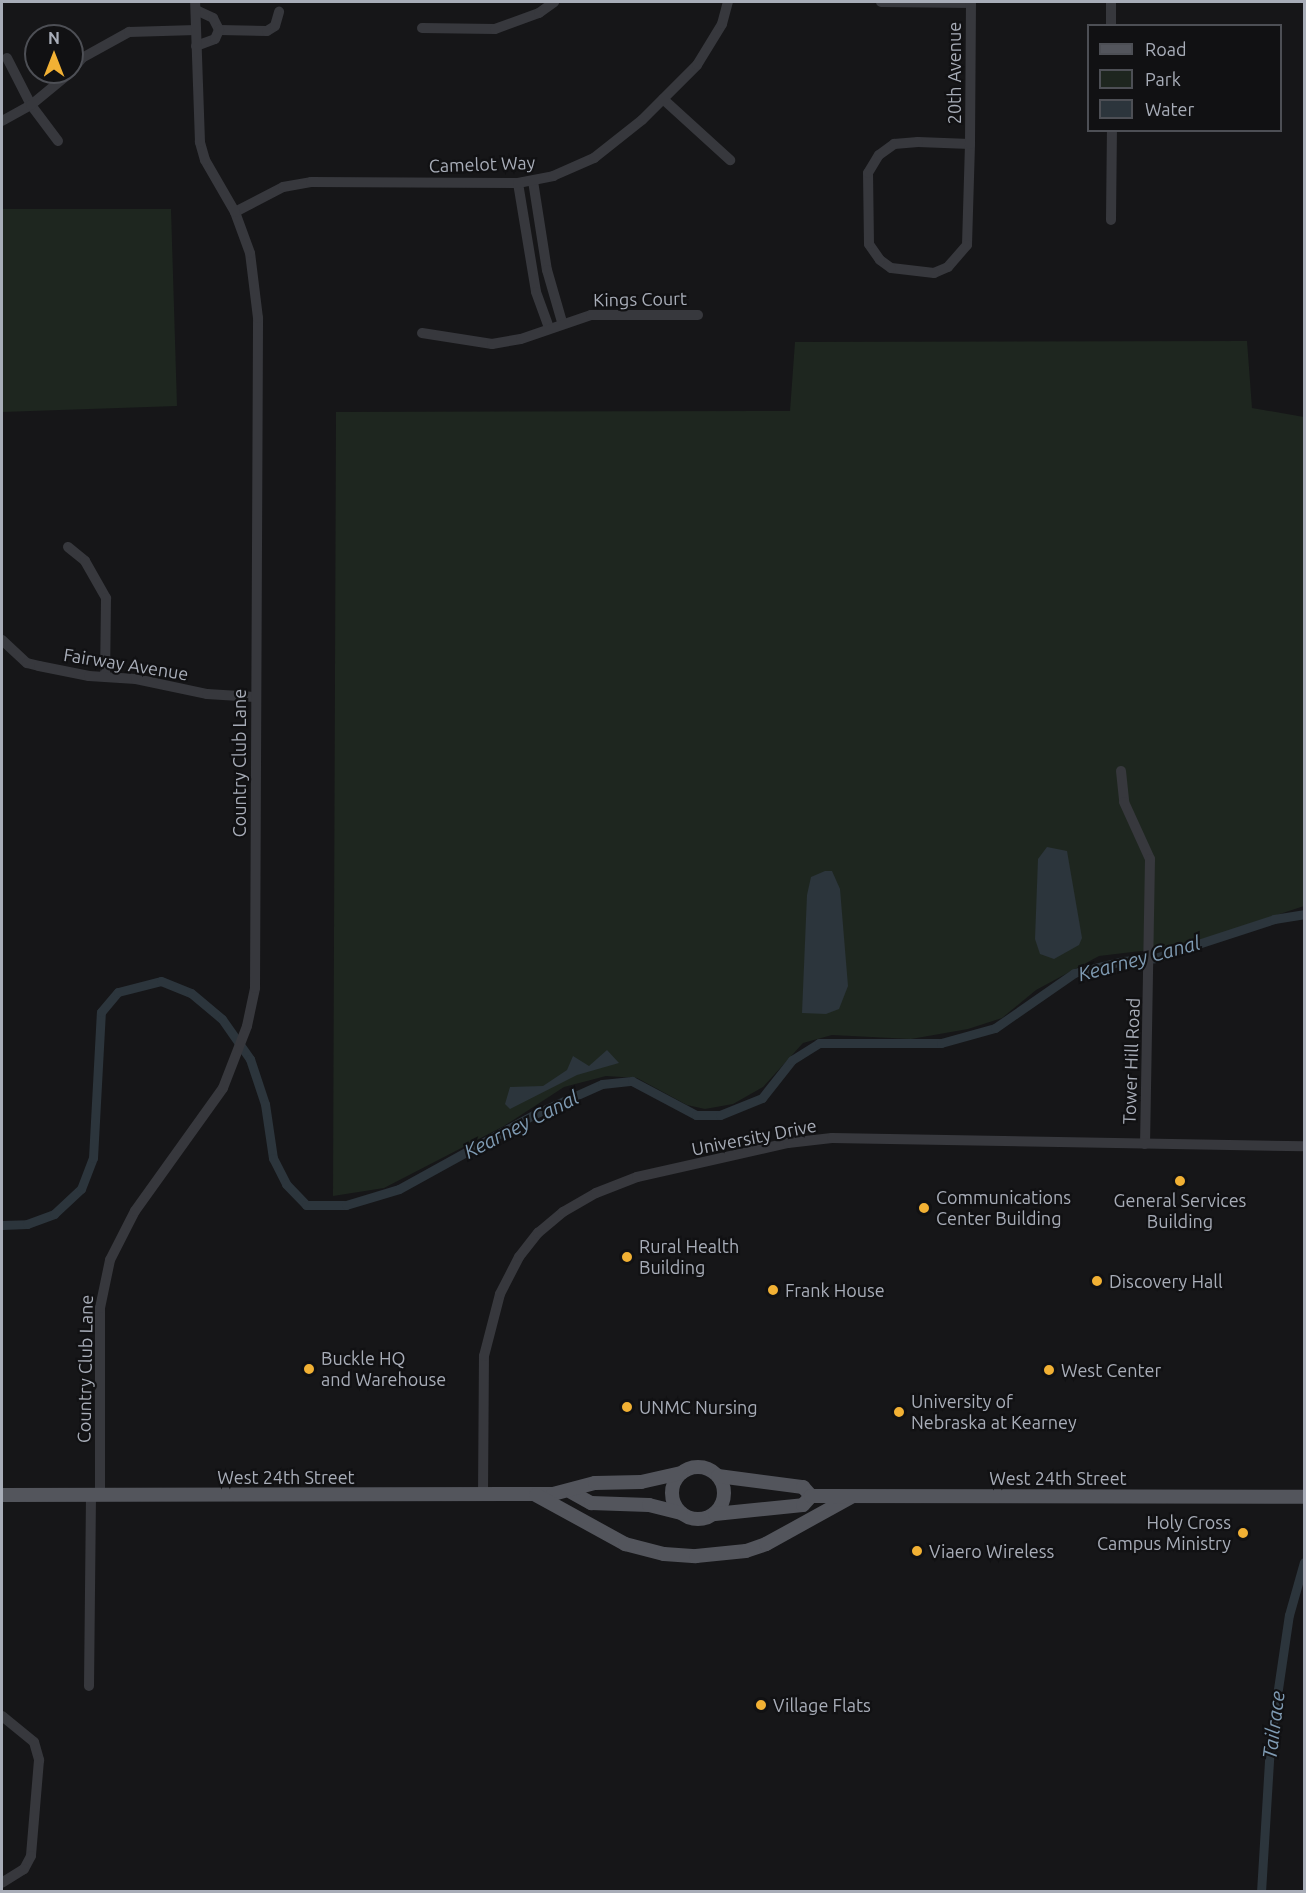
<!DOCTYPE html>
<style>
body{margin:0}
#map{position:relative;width:1306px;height:1893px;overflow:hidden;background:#161618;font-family:Ubuntu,sans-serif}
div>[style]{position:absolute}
.green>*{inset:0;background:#1e261f}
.water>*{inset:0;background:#2c353c}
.canal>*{height:9px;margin:-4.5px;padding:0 4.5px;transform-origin:4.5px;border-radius:4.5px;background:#2c353c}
.minor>*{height:10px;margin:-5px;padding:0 5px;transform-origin:5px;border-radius:5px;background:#37383d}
.major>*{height:14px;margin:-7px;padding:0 7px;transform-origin:7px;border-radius:7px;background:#53555c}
.major>.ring{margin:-7px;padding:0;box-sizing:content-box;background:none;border:14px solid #53555c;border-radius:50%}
.dots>*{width:16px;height:16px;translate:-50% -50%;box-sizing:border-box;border:3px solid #111113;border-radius:50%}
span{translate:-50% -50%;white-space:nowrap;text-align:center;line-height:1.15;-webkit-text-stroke:4.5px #111113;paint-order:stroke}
.street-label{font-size:18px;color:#a8adb8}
.poi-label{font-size:18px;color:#a8adb8}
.left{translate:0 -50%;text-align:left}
.right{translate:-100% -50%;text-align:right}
.water-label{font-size:20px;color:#7f9bb3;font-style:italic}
.frame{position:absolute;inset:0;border:3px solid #a8adb8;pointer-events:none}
.legend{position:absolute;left:1087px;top:24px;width:195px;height:108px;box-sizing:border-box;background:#111113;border:2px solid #4d4f55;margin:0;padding:8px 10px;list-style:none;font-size:18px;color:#a8adb8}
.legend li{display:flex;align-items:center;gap:12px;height:30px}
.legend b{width:30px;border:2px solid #4d4f55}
.north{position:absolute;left:24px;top:24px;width:60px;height:60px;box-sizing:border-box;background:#111113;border:2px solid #4d4f55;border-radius:50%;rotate:0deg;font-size:16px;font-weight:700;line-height:24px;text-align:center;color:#a8adb8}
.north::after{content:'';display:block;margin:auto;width:21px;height:27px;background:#f2b134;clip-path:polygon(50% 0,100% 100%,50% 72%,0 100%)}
</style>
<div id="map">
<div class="green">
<i style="clip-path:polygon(2px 209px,171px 209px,177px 406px,2px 412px)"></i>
<i style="clip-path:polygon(1247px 341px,1252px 408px,1304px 417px,1304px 906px,1183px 946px,1099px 956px,1036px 990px,1002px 1018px,968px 1029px,911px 1039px,832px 1035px,803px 1043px,763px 1087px,733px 1104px,705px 1109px,687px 1105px,637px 1078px,606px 1076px,564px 1087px,504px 1126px,384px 1188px,333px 1196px,336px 412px,790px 411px,795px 342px)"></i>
</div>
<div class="water">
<i style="clip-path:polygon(1047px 847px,1067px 851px,1082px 938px,1079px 945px,1054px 959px,1040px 954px,1035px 939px,1038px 859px)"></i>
<i style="clip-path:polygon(825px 871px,832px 871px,840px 889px,848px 986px,839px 1009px,826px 1014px,802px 1013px,807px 895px,811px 877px)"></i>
<i style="clip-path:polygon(607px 1050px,619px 1063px,577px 1075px,510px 1109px,505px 1104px,510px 1087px,543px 1086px,567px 1070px,573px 1056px,589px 1066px)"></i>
</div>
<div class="canal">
<i style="left:2px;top:1225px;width:25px;rotate:-2deg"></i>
<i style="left:27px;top:1224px;width:29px;rotate:-20deg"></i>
<i style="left:54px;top:1214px;width:37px;rotate:-43deg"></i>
<i style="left:81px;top:1189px;width:33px;rotate:-69deg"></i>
<i style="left:93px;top:1158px;width:146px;rotate:-86.9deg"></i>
<i style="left:101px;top:1012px;width:26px;rotate:-50deg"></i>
<i style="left:118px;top:992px;width:44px;rotate:-14.3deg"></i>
<i style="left:161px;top:981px;width:32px;rotate:22deg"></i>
<i style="left:191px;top:993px;width:40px;rotate:40deg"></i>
<i style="left:222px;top:1019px;width:49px;rotate:55deg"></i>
<i style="left:250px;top:1059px;width:47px;rotate:71.6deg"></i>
<i style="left:265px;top:1104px;width:55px;rotate:81.6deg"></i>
<i style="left:273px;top:1158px;width:29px;rotate:63deg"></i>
<i style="left:286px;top:1184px;width:29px;rotate:46deg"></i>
<i style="left:306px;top:1205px;width:40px"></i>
<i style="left:346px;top:1205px;width:55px;rotate:-16.8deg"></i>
<i style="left:399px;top:1189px;width:155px;rotate:-28.9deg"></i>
<i style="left:535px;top:1114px;width:73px;rotate:-24.1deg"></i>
<i style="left:602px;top:1084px;width:30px;rotate:-6deg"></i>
<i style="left:632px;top:1081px;width:72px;rotate:28deg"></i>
<i style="left:696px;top:1115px;width:24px"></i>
<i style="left:720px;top:1115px;width:45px;rotate:-22deg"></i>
<i style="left:762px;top:1098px;width:48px;rotate:-51.7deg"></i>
<i style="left:792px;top:1060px;width:32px;rotate:-32deg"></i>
<i style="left:819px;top:1043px;width:122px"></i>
<i style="left:941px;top:1043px;width:56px;rotate:-15.5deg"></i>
<i style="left:995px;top:1028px;width:96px;rotate:-34.8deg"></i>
<i style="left:1074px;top:973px;width:50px;rotate:-13.8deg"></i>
<i style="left:1123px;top:961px;width:32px;rotate:-5deg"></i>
<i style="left:1155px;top:958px;width:125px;rotate:-18.1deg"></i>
<i style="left:1274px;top:919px;width:30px;rotate:-9deg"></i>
<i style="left:1261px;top:1892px;width:149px;rotate:-86.5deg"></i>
<i style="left:1270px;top:1743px;width:129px;rotate:-81.6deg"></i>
<i style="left:1289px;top:1615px;width:55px;rotate:-74.2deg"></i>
</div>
<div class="minor">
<i style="left:881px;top:2px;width:90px;rotate:0.6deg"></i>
<i style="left:1111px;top:2px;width:24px;rotate:90deg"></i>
<i style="left:196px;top:10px;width:19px;rotate:25deg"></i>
<i style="left:213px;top:18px;width:13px;rotate:63deg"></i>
<i style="left:422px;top:28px;width:73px;rotate:0.8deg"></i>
<i style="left:495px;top:29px;width:47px;rotate:-20deg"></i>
<i style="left:539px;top:13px;width:19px;rotate:-36deg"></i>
<i style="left:219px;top:30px;width:48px;rotate:1.2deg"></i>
<i style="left:267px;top:31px;width:9px;rotate:-32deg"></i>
<i style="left:275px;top:26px;width:15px;rotate:-74deg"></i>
<i style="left:196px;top:46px;width:20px;rotate:-20deg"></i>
<i style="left:215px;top:39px;width:10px;rotate:-66deg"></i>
<i style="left:7px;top:58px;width:53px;rotate:62.9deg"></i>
<i style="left:31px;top:105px;width:45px;rotate:53.1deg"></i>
<i style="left:72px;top:70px;width:16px;rotate:-50deg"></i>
<i style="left:82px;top:58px;width:54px;rotate:-29deg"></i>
<i style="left:129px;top:32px;width:67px;rotate:-1.7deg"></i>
<i style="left:663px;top:99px;width:91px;rotate:42.3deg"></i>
<i style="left:2px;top:121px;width:33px;rotate:-29deg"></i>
<i style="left:31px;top:105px;width:52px;rotate:-39.5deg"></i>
<i style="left:918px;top:142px;width:52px;rotate:2.2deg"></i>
<i style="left:970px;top:144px;width:101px;rotate:91.7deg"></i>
<i style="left:967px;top:245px;width:29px;rotate:131deg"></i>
<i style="left:948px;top:267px;width:15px;rotate:157deg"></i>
<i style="left:934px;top:273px;width:43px;rotate:-173.4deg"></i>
<i style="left:891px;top:268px;width:14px;rotate:-144deg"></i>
<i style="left:880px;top:260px;width:19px;rotate:-125deg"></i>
<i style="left:869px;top:244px;width:71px;rotate:-90.8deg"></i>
<i style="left:868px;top:173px;width:21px;rotate:-59deg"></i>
<i style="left:879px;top:155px;width:19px;rotate:-36deg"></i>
<i style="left:894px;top:144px;width:24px;rotate:-5deg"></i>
<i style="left:970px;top:144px;width:142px;rotate:-89.6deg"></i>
<i style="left:533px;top:181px;width:90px;rotate:81.1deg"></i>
<i style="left:547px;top:270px;width:54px;rotate:73.9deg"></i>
<i style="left:518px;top:183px;width:110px;rotate:80.6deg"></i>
<i style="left:536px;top:292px;width:37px;rotate:70deg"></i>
<i style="left:235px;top:212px;width:54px;rotate:-27.5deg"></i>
<i style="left:283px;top:187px;width:28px;rotate:-10deg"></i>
<i style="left:311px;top:182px;width:207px;rotate:0.3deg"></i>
<i style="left:518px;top:183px;width:36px;rotate:-11deg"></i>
<i style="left:553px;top:176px;width:45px;rotate:-23.7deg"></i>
<i style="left:594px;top:158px;width:61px;rotate:-38.4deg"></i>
<i style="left:642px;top:120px;width:78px;rotate:-45deg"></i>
<i style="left:697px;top:65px;width:48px;rotate:-58.6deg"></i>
<i style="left:722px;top:24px;width:23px;rotate:-75deg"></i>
<i style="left:1111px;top:220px;width:90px;rotate:-89.4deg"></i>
<i style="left:422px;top:333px;width:71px;rotate:8.9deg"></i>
<i style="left:492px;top:344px;width:29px;rotate:-10deg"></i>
<i style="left:521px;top:339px;width:74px;rotate:-18.9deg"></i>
<i style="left:591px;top:315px;width:107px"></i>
<i style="left:68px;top:547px;width:22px;rotate:39deg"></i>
<i style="left:85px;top:561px;width:43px;rotate:60.4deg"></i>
<i style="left:106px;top:598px;width:78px;rotate:90.7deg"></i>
<i style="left:2px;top:640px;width:34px;rotate:43deg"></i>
<i style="left:27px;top:663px;width:12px;rotate:14deg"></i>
<i style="left:39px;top:666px;width:51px;rotate:11.3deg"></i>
<i style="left:89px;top:676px;width:47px;rotate:3.7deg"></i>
<i style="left:136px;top:679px;width:73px;rotate:11.9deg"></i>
<i style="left:207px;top:694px;width:48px;rotate:3.6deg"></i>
<i style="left:1121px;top:771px;width:31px;rotate:84deg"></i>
<i style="left:1124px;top:802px;width:63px;rotate:65.5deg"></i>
<i style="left:1150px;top:859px;width:285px;rotate:91deg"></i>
<i style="left:100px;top:1495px;width:187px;rotate:-90deg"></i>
<i style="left:100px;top:1308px;width:49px;rotate:-78.2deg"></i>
<i style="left:110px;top:1260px;width:55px;rotate:-63deg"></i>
<i style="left:135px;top:1211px;width:151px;rotate:-54.4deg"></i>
<i style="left:223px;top:1088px;width:66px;rotate:-68.8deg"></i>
<i style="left:247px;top:1026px;width:39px;rotate:-78deg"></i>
<i style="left:255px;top:988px;width:670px;rotate:-89.74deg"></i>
<i style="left:258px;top:318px;width:65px;rotate:-97deg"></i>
<i style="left:250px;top:253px;width:44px;rotate:-110.1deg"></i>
<i style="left:235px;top:212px;width:60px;rotate:-120deg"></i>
<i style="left:205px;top:160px;width:19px;rotate:-106deg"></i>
<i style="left:200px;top:142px;width:140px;rotate:-92deg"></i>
<i style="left:483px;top:1495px;width:139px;rotate:-89.6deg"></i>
<i style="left:484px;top:1356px;width:64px;rotate:-75.5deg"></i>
<i style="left:500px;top:1294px;width:42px;rotate:-62.8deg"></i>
<i style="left:519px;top:1257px;width:31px;rotate:-52deg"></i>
<i style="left:538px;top:1233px;width:33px;rotate:-40deg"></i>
<i style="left:563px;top:1212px;width:38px;rotate:-30deg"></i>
<i style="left:596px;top:1193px;width:44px;rotate:-21.3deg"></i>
<i style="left:637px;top:1177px;width:155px;rotate:-12.7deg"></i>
<i style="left:788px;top:1143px;width:44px;rotate:-6.5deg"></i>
<i style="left:832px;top:1138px;width:472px;rotate:1deg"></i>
<i style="left:89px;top:1686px;width:191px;rotate:-89.4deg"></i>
<i style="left:2px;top:1716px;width:41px;rotate:39.1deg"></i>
<i style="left:34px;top:1742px;width:19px;rotate:74deg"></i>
<i style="left:39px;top:1760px;width:96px;rotate:94.8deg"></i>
<i style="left:31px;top:1856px;width:15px;rotate:118deg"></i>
<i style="left:24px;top:1869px;width:26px;rotate:148deg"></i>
</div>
<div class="major">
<i class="ring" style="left:672px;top:1467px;width:38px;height:38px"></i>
<i style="left:718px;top:1476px;width:86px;rotate:7.4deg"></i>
<i style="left:803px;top:1487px;width:12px;rotate:48deg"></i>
<i style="left:571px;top:1492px;width:23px;rotate:29deg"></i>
<i style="left:591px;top:1503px;width:58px;rotate:2deg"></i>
<i style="left:649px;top:1505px;width:33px;rotate:14deg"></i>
<i style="left:2px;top:1495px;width:551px;rotate:-0.1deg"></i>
<i style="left:553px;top:1494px;width:43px;rotate:-14.7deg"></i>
<i style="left:595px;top:1483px;width:46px;rotate:-1.2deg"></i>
<i style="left:641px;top:1482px;width:41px;rotate:-12.7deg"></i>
<i style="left:536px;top:1495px;width:102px;rotate:28.8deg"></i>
<i style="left:625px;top:1544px;width:40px;rotate:14.4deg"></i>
<i style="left:664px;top:1554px;width:32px;rotate:4deg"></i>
<i style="left:696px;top:1556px;width:50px;rotate:-5.7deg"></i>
<i style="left:746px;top:1551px;width:21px;rotate:-19deg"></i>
<i style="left:766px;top:1544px;width:97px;rotate:-28.9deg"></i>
<i style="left:715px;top:1514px;width:88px;rotate:-5.8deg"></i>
<i style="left:803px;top:1505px;width:12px;rotate:-48deg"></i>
<i style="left:811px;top:1496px;width:493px;rotate:0.1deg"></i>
</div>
<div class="dots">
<i style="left:1180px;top:1181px;background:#f2b134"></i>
<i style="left:924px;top:1208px;background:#f2b134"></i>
<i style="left:627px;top:1257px;background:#f2b134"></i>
<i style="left:1097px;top:1281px;background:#f2b134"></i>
<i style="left:773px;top:1290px;background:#f2b134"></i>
<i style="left:309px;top:1369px;background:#f2b134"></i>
<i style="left:1049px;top:1370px;background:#f2b134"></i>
<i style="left:627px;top:1407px;background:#f2b134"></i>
<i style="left:899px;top:1412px;background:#f2b134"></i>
<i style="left:1243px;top:1533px;background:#f2b134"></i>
<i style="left:917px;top:1551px;background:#f2b134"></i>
<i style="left:761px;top:1705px;background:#f2b134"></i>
</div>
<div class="street-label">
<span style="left:954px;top:73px;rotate:-90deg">20th Avenue</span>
<span style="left:482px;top:164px;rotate:-2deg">Camelot Way</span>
<span style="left:640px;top:299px;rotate:-1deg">Kings Court</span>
<span style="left:126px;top:664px;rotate:9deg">Fairway Avenue</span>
<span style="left:239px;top:763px;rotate:-90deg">Country Club Lane</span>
<span style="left:1131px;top:1061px;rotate:-88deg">Tower Hill Road</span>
<span style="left:754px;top:1137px;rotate:-11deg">University Drive</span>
<span style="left:85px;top:1369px;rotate:-89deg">Country Club Lane</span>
<span style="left:286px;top:1477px">West 24th Street</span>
<span style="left:1058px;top:1478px">West 24th Street</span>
</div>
<div class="poi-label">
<span class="left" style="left:936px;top:1208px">Communications<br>Center Building</span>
<span style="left:1180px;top:1211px">General Services<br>Building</span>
<span class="left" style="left:639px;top:1257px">Rural Health<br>Building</span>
<span class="left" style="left:1109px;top:1281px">Discovery Hall</span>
<span class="left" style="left:785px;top:1290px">Frank House</span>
<span class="left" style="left:321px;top:1369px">Buckle HQ<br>and Warehouse</span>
<span class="left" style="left:1061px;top:1370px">West Center</span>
<span class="left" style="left:911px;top:1412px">University of<br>Nebraska at Kearney</span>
<span class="left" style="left:639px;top:1407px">UNMC Nursing</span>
<span class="right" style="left:1231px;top:1533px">Holy Cross<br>Campus Ministry</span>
<span class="left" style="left:929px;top:1551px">Viaero Wireless</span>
<span class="left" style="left:773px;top:1705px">Village Flats</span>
</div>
<div class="water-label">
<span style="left:1139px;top:958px;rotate:-15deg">Kearney Canal</span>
<span style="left:521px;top:1124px;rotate:-27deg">Kearney Canal</span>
<span style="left:1273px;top:1725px;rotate:-83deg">Tailrace</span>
</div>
<div class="frame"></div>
<ul class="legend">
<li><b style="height:8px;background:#53555c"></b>Road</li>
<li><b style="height:16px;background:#1e261f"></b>Park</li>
<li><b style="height:16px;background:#2c353c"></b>Water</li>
</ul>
<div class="north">N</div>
</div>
